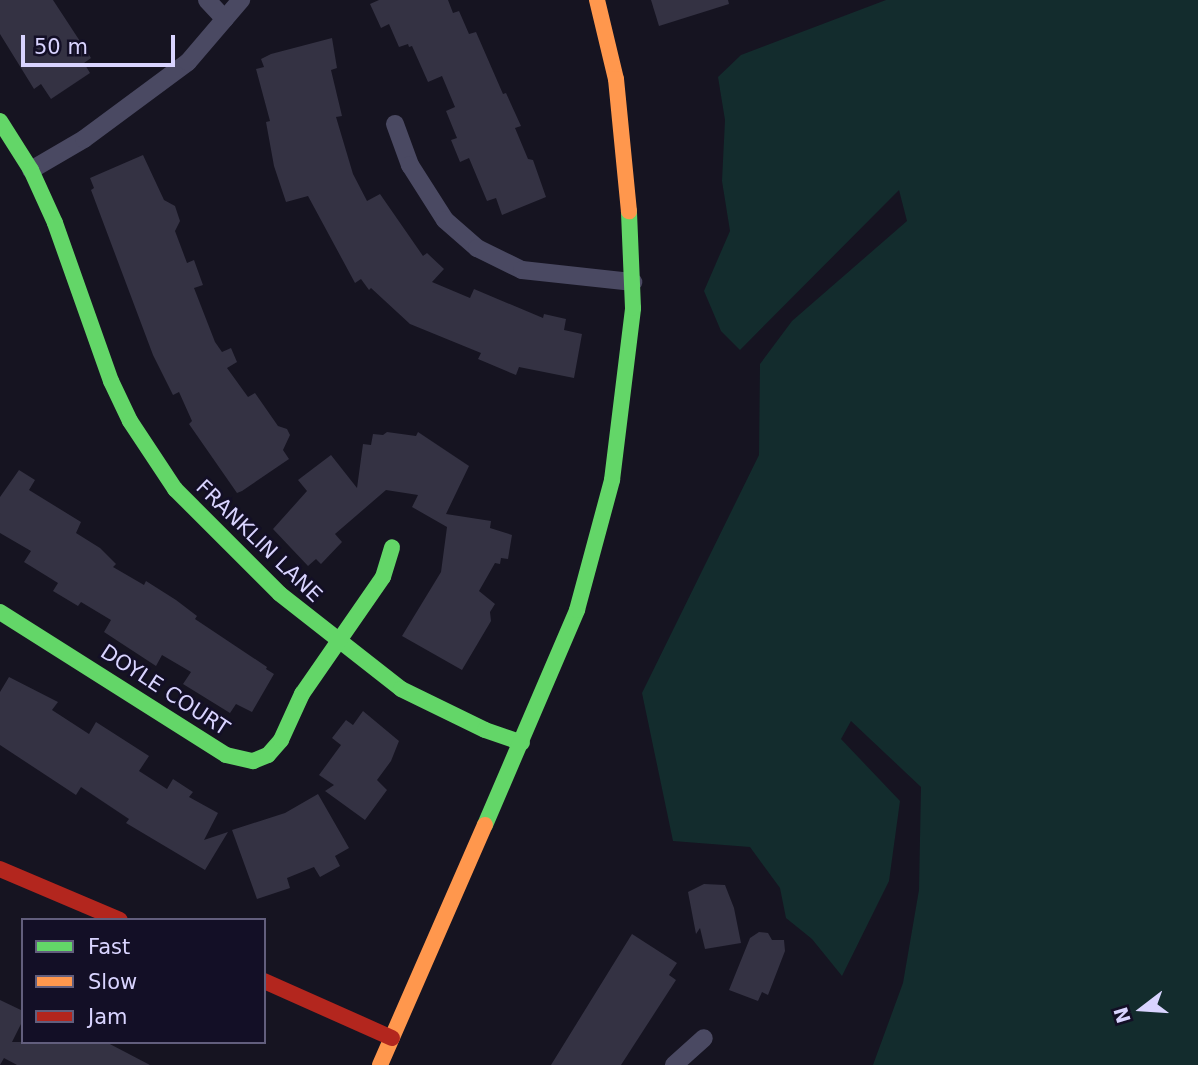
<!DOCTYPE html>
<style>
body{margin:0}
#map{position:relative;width:1198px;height:1065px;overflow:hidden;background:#161421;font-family:"DejaVu Sans",sans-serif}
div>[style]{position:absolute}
.green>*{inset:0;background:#132c2d}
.building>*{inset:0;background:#343243}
.street>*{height:18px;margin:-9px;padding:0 9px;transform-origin:9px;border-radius:9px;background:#4a4962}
.fast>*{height:16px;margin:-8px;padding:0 8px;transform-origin:8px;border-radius:8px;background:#63d668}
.slow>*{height:16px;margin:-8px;padding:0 8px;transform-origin:8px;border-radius:8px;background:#ff974d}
.jam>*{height:16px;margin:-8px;padding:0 8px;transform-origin:8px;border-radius:8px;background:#b3261e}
span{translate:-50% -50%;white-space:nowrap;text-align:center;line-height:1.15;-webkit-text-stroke:5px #130f26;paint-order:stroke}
.street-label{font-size:21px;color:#d9d4ff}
.legend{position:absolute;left:21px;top:918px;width:245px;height:126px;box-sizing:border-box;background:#130f26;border:2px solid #625e7d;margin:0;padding:9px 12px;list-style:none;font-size:21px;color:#d9d4ff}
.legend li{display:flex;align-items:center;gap:14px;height:35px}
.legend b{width:35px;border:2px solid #625e7d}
.north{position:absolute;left:1107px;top:974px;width:70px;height:70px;-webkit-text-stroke:5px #130f26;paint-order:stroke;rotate:253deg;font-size:19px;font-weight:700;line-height:28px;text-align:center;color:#d9d4ff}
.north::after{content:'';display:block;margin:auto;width:24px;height:32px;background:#d9d4ff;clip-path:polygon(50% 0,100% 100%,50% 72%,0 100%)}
.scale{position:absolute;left:21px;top:35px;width:154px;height:32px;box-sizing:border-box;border:4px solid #d9d4ff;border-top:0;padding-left:9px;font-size:21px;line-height:24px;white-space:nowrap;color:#d9d4ff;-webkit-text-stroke:5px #130f26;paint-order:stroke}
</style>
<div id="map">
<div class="green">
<i style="clip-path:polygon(886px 0,1198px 0,1198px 1065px,873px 1065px,903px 983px,919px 890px,921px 787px,851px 721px,841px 739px,900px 801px,889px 881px,842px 976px,812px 939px,786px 918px,780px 888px,750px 847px,673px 841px,642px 693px,759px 455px,760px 364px,792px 321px,907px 221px,899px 190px,740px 350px,721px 331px,704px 291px,730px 231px,722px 181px,725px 120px,718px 77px,741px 55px)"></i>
</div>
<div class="building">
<i style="clip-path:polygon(0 0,53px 0,91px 58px,84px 63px,90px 73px,51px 99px,41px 84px,34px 89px,0 34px)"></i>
<i style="clip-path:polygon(379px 0,448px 0,453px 13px,459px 11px,469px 34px,476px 32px,503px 94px,506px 93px,521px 126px,515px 128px,528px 159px,533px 160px,546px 197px,502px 215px,496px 198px,487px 201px,469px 158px,460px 162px,451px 140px,457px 138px,446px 111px,455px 107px,442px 76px,428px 82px,412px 46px,409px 47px,408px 44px,399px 47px,389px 24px,381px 28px,370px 4px)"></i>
<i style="clip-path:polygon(651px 0,728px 0,729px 4px,659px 26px)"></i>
<i style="clip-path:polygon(332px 38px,337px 68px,331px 70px,342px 116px,336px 117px,353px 174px,367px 201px,380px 194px,423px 256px,427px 253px,444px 269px,432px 282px,470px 298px,474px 289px,543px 318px,544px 314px,566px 319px,564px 330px,582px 334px,574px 378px,519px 367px,516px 375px,478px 359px,481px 353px,410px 324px,371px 288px,369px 290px,361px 279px,355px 283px,308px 196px,286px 202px,274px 166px,266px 122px,270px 121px,256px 69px,264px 67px,261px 59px,271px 54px)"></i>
<i style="clip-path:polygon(143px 155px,164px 200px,175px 206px,180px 221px,175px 231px,187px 263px,194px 260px,203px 285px,194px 288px,215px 342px,222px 352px,231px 348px,237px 362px,227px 368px,248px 397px,255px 393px,278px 426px,287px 429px,290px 435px,283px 450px,289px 459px,242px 491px,237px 493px,189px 424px,192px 421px,179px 392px,173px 395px,153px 355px,91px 190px,94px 188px,90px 178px)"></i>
<i style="clip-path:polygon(387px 432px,416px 436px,418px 432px,469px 466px,446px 514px,491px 521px,490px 528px,512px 535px,508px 559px,501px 558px,500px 564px,495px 563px,479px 591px,495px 604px,490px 612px,491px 621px,462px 670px,402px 636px,441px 572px,447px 527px,412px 507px,418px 495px,386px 490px,335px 534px,342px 542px,321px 564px,316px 559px,308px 566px,273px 529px,307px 491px,298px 480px,331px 455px,357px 488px,363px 444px,371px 445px,373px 434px,383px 435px)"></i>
<i style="clip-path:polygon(19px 470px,35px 480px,29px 490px,81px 522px,76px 533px,100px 548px,116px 564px,113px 567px,144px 585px,146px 581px,176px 600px,197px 616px,195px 619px,267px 667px,266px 669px,274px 674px,252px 712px,236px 704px,230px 713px,183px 684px,191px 672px,162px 655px,156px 666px,104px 632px,111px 620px,81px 602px,78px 606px,53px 591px,58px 583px,24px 562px,31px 551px,0 533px,0 497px)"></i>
<i style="clip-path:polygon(9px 677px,58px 702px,52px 710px,89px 734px,96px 722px,149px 756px,139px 771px,167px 789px,173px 779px,193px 792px,189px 797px,218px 813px,204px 840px,228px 832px,205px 870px,126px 823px,129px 819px,81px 787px,76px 795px,0 745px,0 692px)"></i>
<i style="clip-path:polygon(363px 711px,399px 741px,391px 761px,377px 780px,387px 790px,365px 820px,325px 791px,334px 785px,319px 775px,341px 745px,332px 738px,346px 720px,353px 725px)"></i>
<i style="clip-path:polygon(318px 794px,349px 848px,335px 856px,340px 866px,320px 877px,314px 867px,287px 878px,290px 888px,257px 899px,232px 830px,285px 813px)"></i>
<i style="clip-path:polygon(704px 884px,725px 885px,734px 908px,741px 943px,705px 949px,700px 928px,696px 934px,688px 892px)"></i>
<i style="clip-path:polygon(759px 932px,768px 933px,772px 940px,784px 940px,785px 951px,768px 995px,762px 992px,758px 1001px,729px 990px,750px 938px)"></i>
<i style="clip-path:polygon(632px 934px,677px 963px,669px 975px,676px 980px,621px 1065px,551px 1065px)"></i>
<i style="clip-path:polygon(0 1000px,23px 1011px,23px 1020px,12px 1042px,106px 1042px,150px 1065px,17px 1065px,4px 1058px,0 1065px)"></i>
</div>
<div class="street">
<i style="left:207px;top:0;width:26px;rotate:47deg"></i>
<i style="left:395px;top:124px;width:44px;rotate:69.9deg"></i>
<i style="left:410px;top:165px;width:65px;rotate:57.5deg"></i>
<i style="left:445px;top:220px;width:43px;rotate:41.2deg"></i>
<i style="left:477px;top:248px;width:50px;rotate:26.1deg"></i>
<i style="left:522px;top:270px;width:112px;rotate:6.2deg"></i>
<i style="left:31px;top:170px;width:61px;rotate:-30.3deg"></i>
<i style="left:84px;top:139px;width:129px;rotate:-36.5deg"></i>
<i style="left:188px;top:62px;width:82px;rotate:-49.5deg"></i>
<i style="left:674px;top:1065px;width:40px;rotate:-42deg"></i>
</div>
<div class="fast">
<i style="left:0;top:121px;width:58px;rotate:57.7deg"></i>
<i style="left:31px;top:170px;width:58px;rotate:65.6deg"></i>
<i style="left:55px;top:223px;width:168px;rotate:70.5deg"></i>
<i style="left:111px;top:381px;width:44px;rotate:64.6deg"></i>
<i style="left:130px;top:421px;width:82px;rotate:56.5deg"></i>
<i style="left:175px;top:489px;width:148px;rotate:45deg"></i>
<i style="left:280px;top:594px;width:154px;rotate:38.1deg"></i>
<i style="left:401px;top:689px;width:93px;rotate:26deg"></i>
<i style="left:485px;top:730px;width:39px;rotate:19deg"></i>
<i style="left:0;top:612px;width:267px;rotate:32.3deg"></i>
<i style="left:226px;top:755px;width:28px;rotate:13deg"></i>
<i style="left:253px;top:761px;width:16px;rotate:-22deg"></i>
<i style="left:268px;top:755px;width:20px;rotate:-49deg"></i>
<i style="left:281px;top:740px;width:51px;rotate:-65.5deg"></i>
<i style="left:302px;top:694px;width:142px;rotate:-55.3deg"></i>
<i style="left:383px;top:577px;width:31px;rotate:-73deg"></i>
<i style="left:485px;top:825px;width:234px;rotate:-66.8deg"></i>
<i style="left:577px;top:610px;width:135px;rotate:-74.9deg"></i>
<i style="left:612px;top:480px;width:173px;rotate:-83deg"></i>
<i style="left:633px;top:308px;width:97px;rotate:-92.4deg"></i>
</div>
<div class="slow">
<i style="left:597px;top:0;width:81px;rotate:76.5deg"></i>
<i style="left:616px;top:79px;width:133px;rotate:84.4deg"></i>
<i style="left:380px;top:1065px;width:262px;rotate:-66.4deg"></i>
</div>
<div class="jam">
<i style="left:0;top:869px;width:130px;rotate:23deg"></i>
<i style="left:264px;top:981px;width:140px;rotate:24deg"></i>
</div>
<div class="street-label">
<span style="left:259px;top:541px;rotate:44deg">FRANKLIN LANE</span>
<span style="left:165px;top:690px;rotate:33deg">DOYLE COURT</span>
</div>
<ul class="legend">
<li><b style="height:9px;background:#63d668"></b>Fast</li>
<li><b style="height:9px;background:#ff974d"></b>Slow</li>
<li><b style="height:9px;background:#b3261e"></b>Jam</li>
</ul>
<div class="north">N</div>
<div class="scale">50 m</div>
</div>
